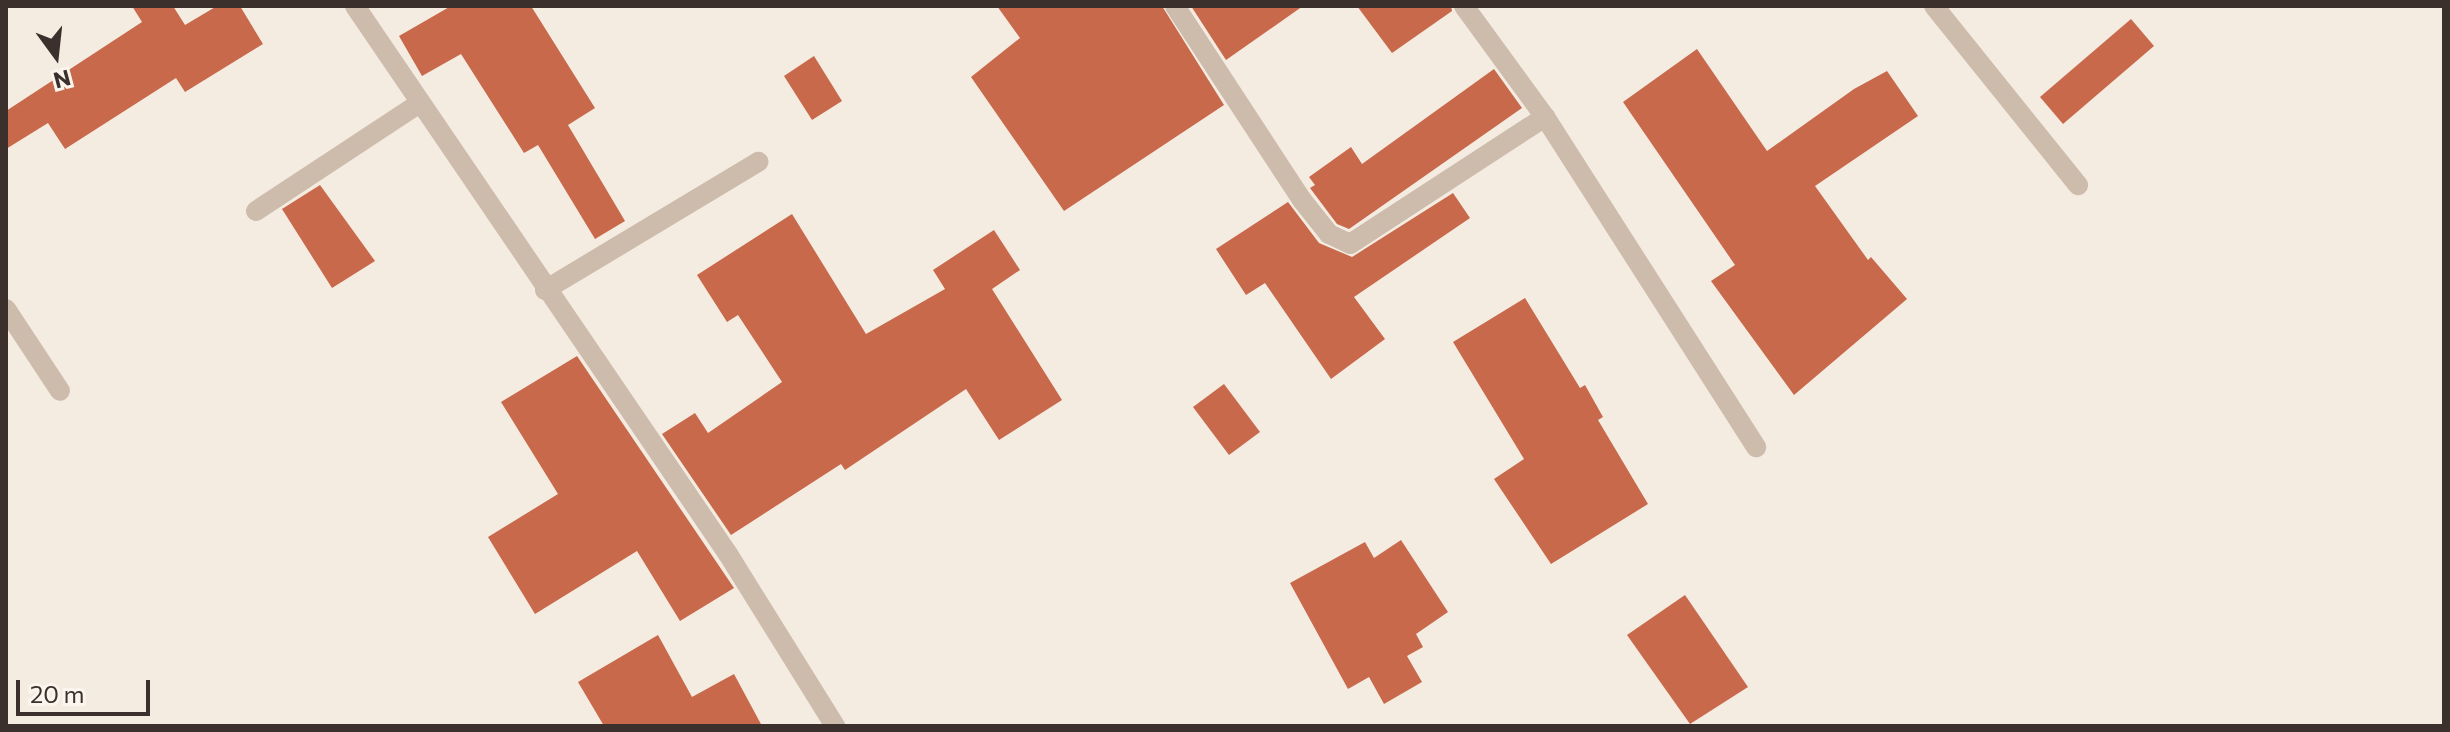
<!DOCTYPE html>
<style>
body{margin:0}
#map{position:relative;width:2450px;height:732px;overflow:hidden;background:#f4ebe1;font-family:Commissioner,sans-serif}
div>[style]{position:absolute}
.building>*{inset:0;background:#c8694b}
.minor>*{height:20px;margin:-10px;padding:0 10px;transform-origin:10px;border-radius:10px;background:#cdbbac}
span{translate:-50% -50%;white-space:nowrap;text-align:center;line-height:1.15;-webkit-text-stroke:6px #fbf5ee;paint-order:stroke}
.frame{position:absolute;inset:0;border:8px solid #3b302b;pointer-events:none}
.north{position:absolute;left:16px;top:16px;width:80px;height:80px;-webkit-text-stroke:6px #fbf5ee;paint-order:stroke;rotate:165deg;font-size:22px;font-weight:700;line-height:32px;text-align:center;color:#3b302b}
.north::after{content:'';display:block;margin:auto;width:28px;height:36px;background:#3b302b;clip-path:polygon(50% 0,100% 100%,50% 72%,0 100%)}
.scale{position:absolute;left:16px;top:680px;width:134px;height:36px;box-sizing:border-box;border:4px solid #3b302b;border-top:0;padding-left:10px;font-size:24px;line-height:28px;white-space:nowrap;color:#3b302b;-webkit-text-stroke:6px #fbf5ee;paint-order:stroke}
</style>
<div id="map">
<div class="building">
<i style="clip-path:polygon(132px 6px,173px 6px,185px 25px,217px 6px,240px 6px,263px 44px,185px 92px,176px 78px,65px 149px,48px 123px,6px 149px,6px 111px,142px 22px)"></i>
<i style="clip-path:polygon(451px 6px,531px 6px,595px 108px,568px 125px,625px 221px,595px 239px,538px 145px,524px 153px,461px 54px,422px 76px,399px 36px)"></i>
<i style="clip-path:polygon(997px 6px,1162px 6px,1224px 105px,1064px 211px,971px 77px,1020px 38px)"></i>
<i style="clip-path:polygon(1191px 6px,1303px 6px,1226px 60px)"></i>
<i style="clip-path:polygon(1357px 6px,1451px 6px,1452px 11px,1392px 53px)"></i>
<i style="clip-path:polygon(2131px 19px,2154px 46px,2063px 124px,2040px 97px)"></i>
<i style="clip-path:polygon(1697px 49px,1767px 151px,1854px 89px,1887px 71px,1918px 116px,1815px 186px,1868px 260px,1871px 257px,1907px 299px,1794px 395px,1711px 281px,1735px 265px,1623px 102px)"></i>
<i style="clip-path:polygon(814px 56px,842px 101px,812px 120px,784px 76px)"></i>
<i style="clip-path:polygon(1494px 69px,1522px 108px,1349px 229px,1337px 224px,1310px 188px,1315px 185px,1309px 177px,1351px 147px,1362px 164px)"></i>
<i style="clip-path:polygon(320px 185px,375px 261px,332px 288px,282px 209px)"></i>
<i style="clip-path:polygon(1453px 193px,1470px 218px,1354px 297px,1385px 339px,1331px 379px,1265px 283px,1246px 295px,1216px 249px,1288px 202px,1319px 243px,1352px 257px)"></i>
<i style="clip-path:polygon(792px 214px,866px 334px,945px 289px,933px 270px,994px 230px,1020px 270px,992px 289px,1062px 400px,999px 440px,966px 389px,845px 470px,841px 464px,731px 535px,662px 434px,695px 413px,708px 433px,782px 382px,738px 315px,727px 322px,697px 275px)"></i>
<i style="clip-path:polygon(1525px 298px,1580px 388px,1585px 385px,1603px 417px,1598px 420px,1648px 504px,1551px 564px,1494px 479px,1524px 459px,1453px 342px)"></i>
<i style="clip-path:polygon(577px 356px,734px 588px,680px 621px,637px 551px,535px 614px,488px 537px,558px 494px,501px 402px)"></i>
<i style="clip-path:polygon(1224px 384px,1260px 432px,1229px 455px,1193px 407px)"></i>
<i style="clip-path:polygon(1401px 540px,1448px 612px,1416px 634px,1423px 647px,1407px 656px,1422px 682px,1384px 704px,1369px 677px,1348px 689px,1290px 583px,1365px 542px,1374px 558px)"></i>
<i style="clip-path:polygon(1685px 595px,1748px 687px,1690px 724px,1627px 635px)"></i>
<i style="clip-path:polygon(658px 635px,692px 697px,734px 674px,762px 726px,604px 726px,578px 682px)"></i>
</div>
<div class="minor">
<i style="left:355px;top:6px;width:663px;rotate:55.76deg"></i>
<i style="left:728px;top:554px;width:203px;rotate:58.1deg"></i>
<i style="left:1175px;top:6px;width:232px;rotate:56.8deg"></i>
<i style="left:1302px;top:200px;width:43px;rotate:51.5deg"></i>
<i style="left:1329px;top:234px;width:23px;rotate:25deg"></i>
<i style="left:1350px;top:244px;width:233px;rotate:-33.1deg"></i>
<i style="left:1464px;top:6px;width:137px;rotate:53.9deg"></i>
<i style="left:1545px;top:117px;width:392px;rotate:57.4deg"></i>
<i style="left:1934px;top:6px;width:230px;rotate:51.2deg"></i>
<i style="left:256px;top:211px;width:193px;rotate:-33.4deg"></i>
<i style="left:545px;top:290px;width:249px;rotate:-31deg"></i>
<i style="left:6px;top:309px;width:98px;rotate:56.6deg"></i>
</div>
<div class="frame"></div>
<div class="north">N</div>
<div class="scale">20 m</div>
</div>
